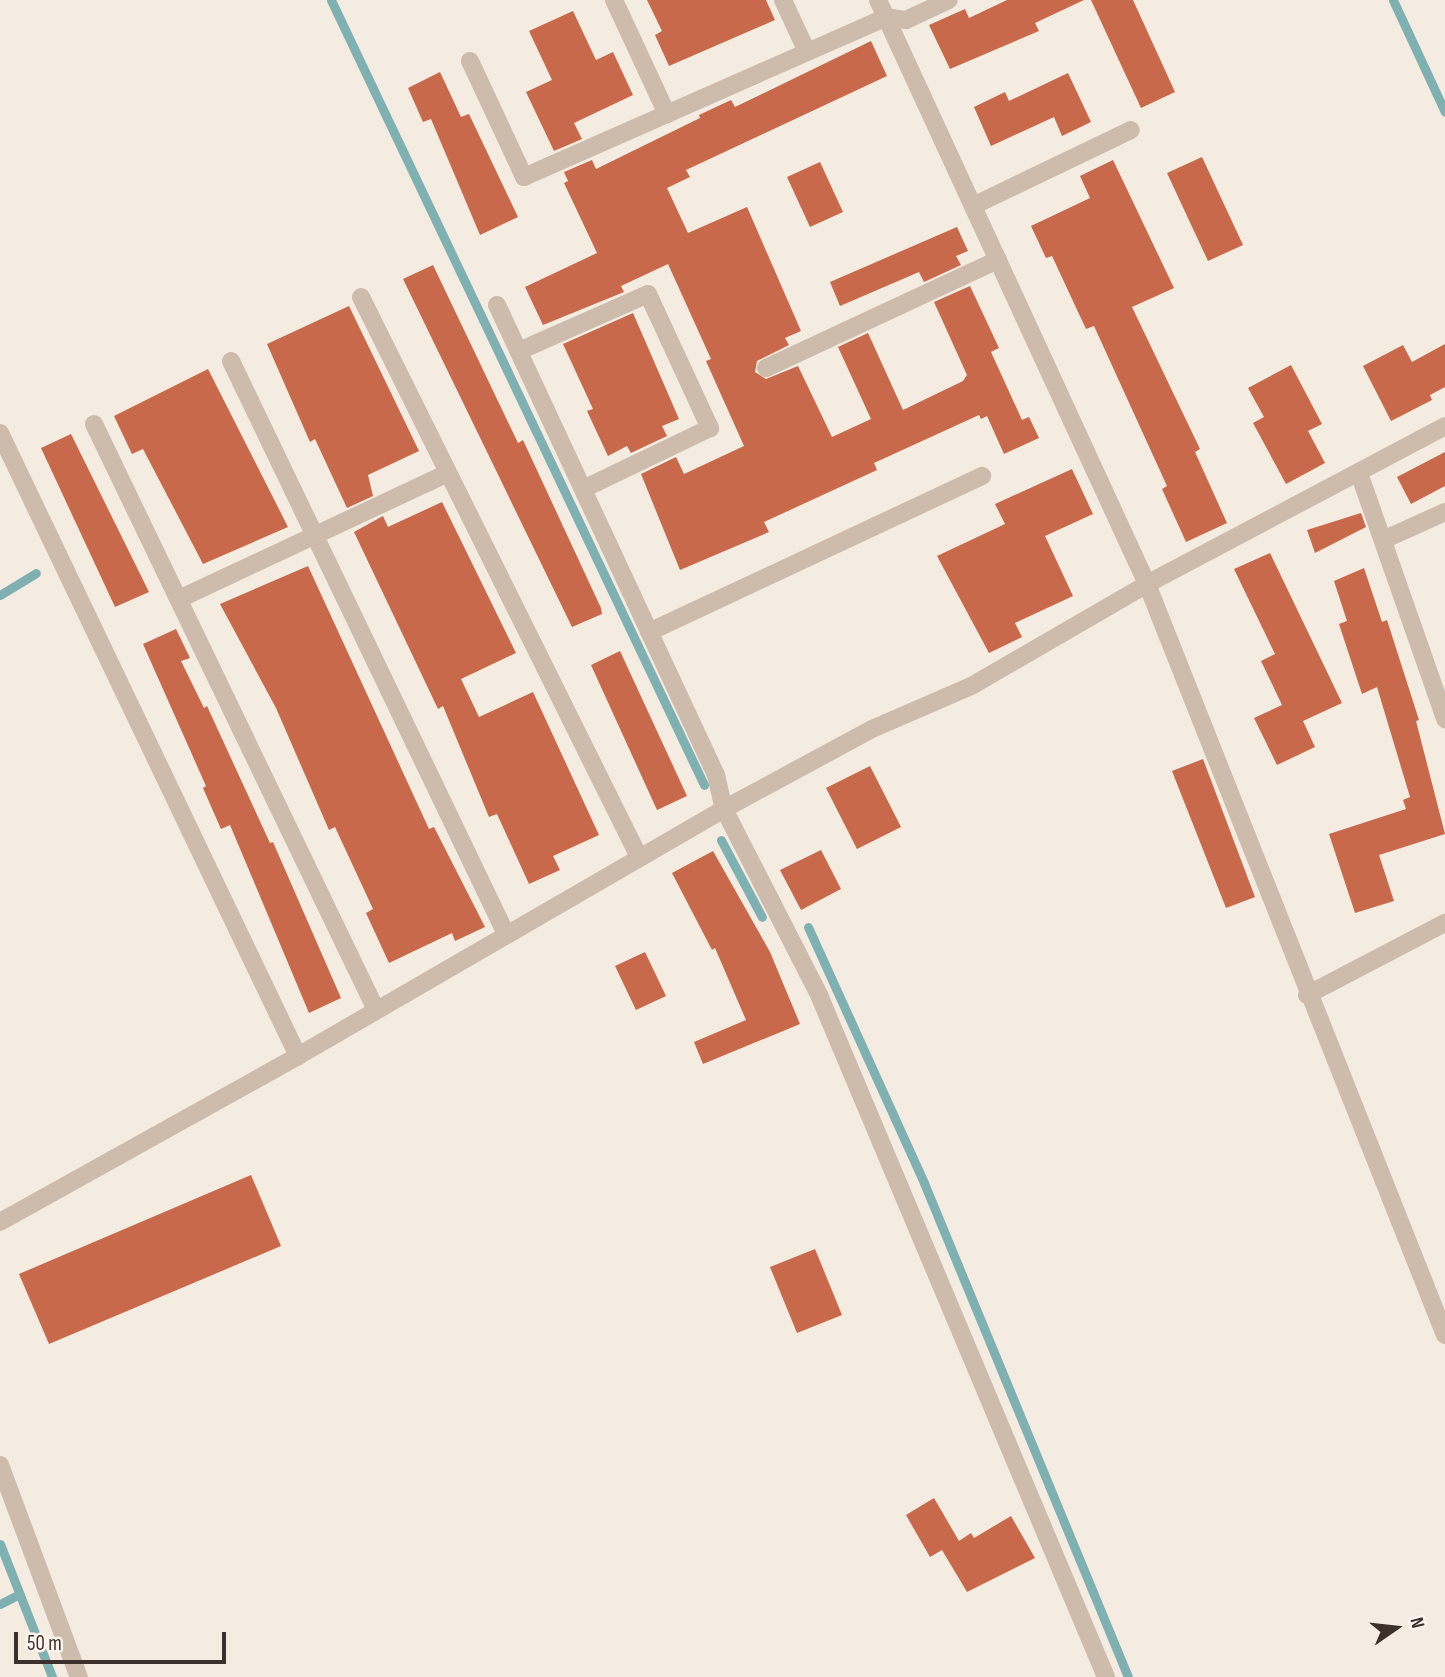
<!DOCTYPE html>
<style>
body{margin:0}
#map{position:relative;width:1445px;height:1677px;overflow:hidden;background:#f4ebe1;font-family:"Sofia Sans Condensed",sans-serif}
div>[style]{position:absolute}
.stream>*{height:9px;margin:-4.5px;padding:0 4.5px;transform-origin:4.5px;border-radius:4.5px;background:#7fb0b2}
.building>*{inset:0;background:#c8694b}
.minor>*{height:18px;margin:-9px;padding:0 9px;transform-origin:9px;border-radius:9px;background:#cdbbac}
span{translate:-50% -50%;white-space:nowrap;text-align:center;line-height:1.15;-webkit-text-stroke:6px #fbf5ee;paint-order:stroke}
.north{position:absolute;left:1361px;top:1593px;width:70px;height:70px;-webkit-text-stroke:5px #fbf5ee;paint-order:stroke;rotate:76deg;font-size:19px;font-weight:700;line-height:28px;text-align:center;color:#3b302b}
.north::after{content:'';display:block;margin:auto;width:24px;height:32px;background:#3b302b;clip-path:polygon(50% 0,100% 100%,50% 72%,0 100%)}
.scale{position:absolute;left:14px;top:1632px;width:212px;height:32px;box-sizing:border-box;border:4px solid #3b302b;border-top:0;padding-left:9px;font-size:21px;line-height:24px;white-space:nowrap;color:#3b302b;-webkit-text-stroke:5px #fbf5ee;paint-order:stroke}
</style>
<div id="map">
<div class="stream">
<i style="left:331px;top:0;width:869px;rotate:64.58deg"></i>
<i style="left:1393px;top:0;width:123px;rotate:65.1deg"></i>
<i style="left:0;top:595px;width:42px;rotate:-31.4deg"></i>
<i style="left:721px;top:840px;width:87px;rotate:62deg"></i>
<i style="left:808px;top:927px;width:281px;rotate:65.6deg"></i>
<i style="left:924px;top:1183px;width:534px;rotate:67.56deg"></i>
<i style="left:0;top:1544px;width:143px;rotate:68.6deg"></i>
<i style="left:0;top:1604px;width:22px;rotate:-27deg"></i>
</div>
<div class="building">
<i style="clip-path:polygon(647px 0,766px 0,775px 20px,669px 66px,655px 35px,662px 31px)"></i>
<i style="clip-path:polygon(1007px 0,1084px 0,1035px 23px,1039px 31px,950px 69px,929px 25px,965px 9px,969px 18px)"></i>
<i style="clip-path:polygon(1091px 0,1133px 0,1175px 92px,1141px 108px)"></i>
<i style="clip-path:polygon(573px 11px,596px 60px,613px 52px,633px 95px,574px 123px,582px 139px,554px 151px,526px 92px,552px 80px,529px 31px)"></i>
<i style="clip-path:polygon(871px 41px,887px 76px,686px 170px,690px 177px,667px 188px,688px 233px,747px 207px,801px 331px,785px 338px,789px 345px,757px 361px,755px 372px,766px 379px,798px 366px,832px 437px,871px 419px,838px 347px,868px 333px,903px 410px,963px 381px,967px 375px,934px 302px,970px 286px,999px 348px,991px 352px,1022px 420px,1029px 417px,1039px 438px,1004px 454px,987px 416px,981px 419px,979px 415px,874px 463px,877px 470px,764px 522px,769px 532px,680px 570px,641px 474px,676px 457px,684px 474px,744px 446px,706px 361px,711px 359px,668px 264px,621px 286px,624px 292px,543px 325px,525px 287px,597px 253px,564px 183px,568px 181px,564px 172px,592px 160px,596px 169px,700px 118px,699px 115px,731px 100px,735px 107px)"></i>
<i style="clip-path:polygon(440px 72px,461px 117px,469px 114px,518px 217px,480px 235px,431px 119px,423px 122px,408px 88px)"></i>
<i style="clip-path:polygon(1068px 73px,1091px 122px,1062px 136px,1054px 117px,991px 146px,974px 107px,1005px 92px,1009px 101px)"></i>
<i style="clip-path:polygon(1202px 157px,1243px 245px,1208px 261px,1167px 173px)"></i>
<i style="clip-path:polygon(1113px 160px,1174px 288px,1132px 307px,1200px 449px,1195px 452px,1227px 523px,1186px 542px,1162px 489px,1167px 486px,1094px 326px,1086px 329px,1052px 256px,1046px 258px,1031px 226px,1090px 198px,1080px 176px)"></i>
<i style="clip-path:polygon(820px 162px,843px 212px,810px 227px,787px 177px)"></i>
<i style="clip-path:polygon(957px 227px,968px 251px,956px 256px,961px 265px,924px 282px,919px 272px,840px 306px,830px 282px)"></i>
<i style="clip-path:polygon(433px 265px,518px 443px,523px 440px,601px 608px,602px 614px,572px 627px,403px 279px)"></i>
<i style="clip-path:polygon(349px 306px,419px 451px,368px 475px,373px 496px,347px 508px,315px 439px,310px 442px,267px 344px)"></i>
<i style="clip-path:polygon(633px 313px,679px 419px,662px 426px,667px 436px,631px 453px,627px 446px,608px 456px,587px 411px,593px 409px,563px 344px)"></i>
<i style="clip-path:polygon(1445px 344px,1445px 387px,1430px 395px,1432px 400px,1391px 421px,1363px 366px,1403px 345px,1412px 362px)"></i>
<i style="clip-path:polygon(1291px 365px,1322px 424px,1308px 431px,1325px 463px,1286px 484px,1253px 423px,1264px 417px,1248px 388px)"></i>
<i style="clip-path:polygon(208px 369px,288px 527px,203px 564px,143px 449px,132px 454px,114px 416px)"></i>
<i style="clip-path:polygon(71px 434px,149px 592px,115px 607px,41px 448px)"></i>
<i style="clip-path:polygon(1445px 452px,1445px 486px,1411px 504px,1397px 477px)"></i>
<i style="clip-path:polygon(1072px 469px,1093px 514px,1045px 536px,1073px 596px,1015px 623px,1022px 637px,989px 653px,937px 556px,1005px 524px,995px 504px)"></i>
<i style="clip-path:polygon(442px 502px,516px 653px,461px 679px,479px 717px,533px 692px,599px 835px,553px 856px,560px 870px,529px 884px,497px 814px,489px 817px,443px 706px,438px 709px,354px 532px,383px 516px,388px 527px)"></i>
<i style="clip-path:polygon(1361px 513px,1366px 527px,1315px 553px,1307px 530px)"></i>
<i style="clip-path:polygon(1270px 553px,1342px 703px,1303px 721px,1315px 747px,1277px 765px,1254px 718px,1282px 705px,1261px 661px,1275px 654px,1234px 569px)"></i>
<i style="clip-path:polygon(308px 566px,429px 829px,434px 827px,485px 927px,455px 941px,452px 933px,389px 963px,366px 913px,373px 909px,335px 827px,329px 830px,276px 708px,220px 604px)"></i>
<i style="clip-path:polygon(1364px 568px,1382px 622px,1387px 620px,1419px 720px,1416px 721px,1445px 834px,1379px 855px,1394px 901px,1355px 913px,1329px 834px,1406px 809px,1403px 800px,1410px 797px,1377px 687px,1362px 694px,1339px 624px,1347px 621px,1334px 581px)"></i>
<i style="clip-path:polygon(176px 629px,190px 658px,181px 661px,204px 708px,207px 706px,270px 843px,273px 842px,341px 998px,309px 1013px,230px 825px,221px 829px,203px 788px,206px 786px,143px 644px)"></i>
<i style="clip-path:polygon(620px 651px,687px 796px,657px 810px,591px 665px)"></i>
<i style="clip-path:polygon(1203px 759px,1255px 897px,1226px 908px,1172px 771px)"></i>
<i style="clip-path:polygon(870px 766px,901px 827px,857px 849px,826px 788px)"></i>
<i style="clip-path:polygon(821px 850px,841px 889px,801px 910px,780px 870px)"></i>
<i style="clip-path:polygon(713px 851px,770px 952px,800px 1024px,703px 1064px,694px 1042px,746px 1020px,715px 948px,712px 950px,672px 873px)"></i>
<i style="clip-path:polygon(645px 952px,666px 996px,636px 1010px,615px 966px)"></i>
<i style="clip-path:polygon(251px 1175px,281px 1246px,49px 1344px,19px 1274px)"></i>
<i style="clip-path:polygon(815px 1249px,842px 1315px,797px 1333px,770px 1267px)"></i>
<i style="clip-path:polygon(934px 1498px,959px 1541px,971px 1533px,974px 1538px,1011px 1516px,1035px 1558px,967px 1592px,942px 1550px,930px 1557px,906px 1515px)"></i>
</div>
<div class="minor">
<i style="left:614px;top:0;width:126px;rotate:65.1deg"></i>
<i style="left:783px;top:0;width:57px;rotate:65.2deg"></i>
<i style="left:878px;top:0;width:643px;rotate:65.27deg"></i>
<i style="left:1147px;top:584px;width:808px;rotate:68.36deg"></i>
<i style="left:470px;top:61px;width:128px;rotate:65deg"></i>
<i style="left:524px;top:177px;width:396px;rotate:-23.8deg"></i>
<i style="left:886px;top:17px;width:20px;rotate:9deg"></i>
<i style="left:906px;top:20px;width:47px;rotate:-24.9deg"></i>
<i style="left:973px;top:206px;width:175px;rotate:-25.7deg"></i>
<i style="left:361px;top:297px;width:625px;rotate:63.6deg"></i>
<i style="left:497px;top:305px;width:519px;rotate:65.02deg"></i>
<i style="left:716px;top:775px;width:35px;rotate:77deg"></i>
<i style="left:724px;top:809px;width:209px;rotate:62.9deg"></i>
<i style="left:819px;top:995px;width:740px;rotate:67.18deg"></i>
<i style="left:519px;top:351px;width:141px;rotate:-23.8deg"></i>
<i style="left:648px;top:294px;width:148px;rotate:65.2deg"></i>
<i style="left:710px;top:428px;width:141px;rotate:154.3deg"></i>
<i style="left:231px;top:361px;width:636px;rotate:64.36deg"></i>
<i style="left:766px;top:368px;width:256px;rotate:-25deg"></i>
<i style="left:94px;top:424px;width:650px;rotate:64.3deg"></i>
<i style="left:0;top:433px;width:691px;rotate:64.44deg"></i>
<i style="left:1359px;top:473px;width:261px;rotate:70.7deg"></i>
<i style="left:1383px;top:540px;width:68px;rotate:-24.3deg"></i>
<i style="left:179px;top:599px;width:297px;rotate:-25.1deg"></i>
<i style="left:649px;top:632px;width:368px;rotate:-25.1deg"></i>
<i style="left:1307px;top:995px;width:156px;rotate:-27.6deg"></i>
<i style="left:0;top:1222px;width:341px;rotate:-29.1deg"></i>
<i style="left:298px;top:1056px;width:492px;rotate:-30.1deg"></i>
<i style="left:724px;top:809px;width:168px;rotate:-28.4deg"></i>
<i style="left:872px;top:729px;width:110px;rotate:-23.5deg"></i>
<i style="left:973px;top:685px;width:201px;rotate:-30.1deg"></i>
<i style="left:1147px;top:584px;width:337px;rotate:-27.9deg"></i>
<i style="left:0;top:1465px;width:226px;rotate:69.6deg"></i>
</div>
<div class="north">N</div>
<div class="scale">50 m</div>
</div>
